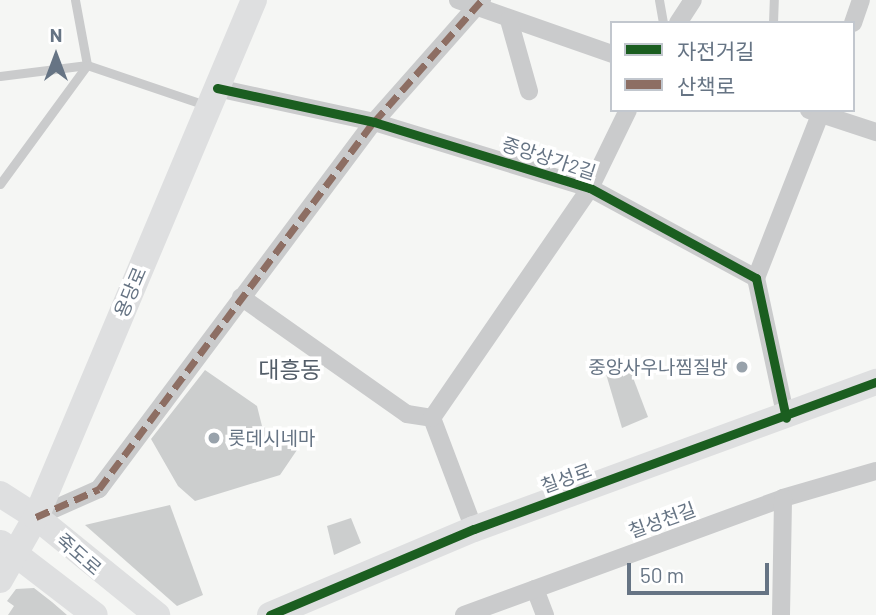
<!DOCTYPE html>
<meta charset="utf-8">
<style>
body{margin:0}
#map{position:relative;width:876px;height:615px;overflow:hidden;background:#f5f6f4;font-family:Barlow,"Noto Sans KR",sans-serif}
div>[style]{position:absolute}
.building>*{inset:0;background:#cccece}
.lane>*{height:9px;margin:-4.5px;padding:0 4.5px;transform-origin:4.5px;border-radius:4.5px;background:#cacbcc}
.street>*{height:18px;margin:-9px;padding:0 9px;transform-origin:9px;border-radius:9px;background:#cacbcc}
.secondary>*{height:26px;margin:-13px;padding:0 13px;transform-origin:13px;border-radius:13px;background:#dedfe0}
.quiet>*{height:7px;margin-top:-3.5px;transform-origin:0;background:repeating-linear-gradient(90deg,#8d6e63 0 14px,transparent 0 21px)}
.cycleway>*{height:9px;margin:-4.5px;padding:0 4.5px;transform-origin:4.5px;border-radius:4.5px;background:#1b5e20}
.dots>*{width:19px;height:19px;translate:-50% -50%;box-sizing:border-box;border:4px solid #fff;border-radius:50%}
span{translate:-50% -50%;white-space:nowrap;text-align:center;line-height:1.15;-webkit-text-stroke:7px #fff;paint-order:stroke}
.street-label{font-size:19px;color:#667484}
.poi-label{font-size:19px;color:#667484}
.right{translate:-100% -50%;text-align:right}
.left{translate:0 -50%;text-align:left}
.quarter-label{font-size:23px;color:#545e69}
.legend{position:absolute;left:610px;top:21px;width:245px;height:91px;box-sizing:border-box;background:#fff;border:2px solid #c2c7ce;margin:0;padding:9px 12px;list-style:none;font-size:21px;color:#667484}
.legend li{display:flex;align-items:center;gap:14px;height:35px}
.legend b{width:35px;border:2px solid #c2c7ce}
.north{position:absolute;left:21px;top:21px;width:70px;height:70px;-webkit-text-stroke:5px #fff;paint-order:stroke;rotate:0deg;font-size:19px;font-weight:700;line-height:28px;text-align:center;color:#667484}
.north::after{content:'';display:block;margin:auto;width:24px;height:32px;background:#667484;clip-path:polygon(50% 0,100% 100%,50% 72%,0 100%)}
.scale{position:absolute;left:627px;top:563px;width:142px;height:32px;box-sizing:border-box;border:4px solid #667484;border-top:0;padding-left:9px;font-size:21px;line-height:24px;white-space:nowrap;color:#667484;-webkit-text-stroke:5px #fff;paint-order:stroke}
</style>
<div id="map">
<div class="building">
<i style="clip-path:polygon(629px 367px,648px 417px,622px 428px,606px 374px)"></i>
<i style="clip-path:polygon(205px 370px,257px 406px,262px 426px,299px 447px,280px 475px,195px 501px,178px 486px,151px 439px)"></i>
<i style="clip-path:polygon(170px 505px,203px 595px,177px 606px,85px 525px)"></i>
<i style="clip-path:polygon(351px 518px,361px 543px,334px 555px,327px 526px)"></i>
<i style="clip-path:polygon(34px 588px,52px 602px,67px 615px,8px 615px,14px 606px,7px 601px,16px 589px)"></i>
</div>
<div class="lane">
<i style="left:75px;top:0;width:66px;rotate:79.5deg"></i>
<i style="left:659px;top:0;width:23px;rotate:80deg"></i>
<i style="left:773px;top:23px;width:23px;rotate:-88deg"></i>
<i style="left:0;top:76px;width:88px;rotate:-7.2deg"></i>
<i style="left:87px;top:65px;width:128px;rotate:18.7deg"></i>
<i style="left:0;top:184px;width:147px;rotate:-53.8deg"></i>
</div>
<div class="street">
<i style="left:458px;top:0;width:163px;rotate:19.3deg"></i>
<i style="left:509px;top:20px;width:74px;rotate:74.3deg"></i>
<i style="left:678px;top:23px;width:27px;rotate:-57deg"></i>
<i style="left:853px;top:23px;width:24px;rotate:-71deg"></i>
<i style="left:217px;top:88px;width:161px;rotate:12.2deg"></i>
<i style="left:374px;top:122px;width:226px;rotate:17deg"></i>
<i style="left:590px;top:188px;width:189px;rotate:28.5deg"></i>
<i style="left:756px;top:278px;width:143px;rotate:77.9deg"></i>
<i style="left:809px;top:110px;width:71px;rotate:18.2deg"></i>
<i style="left:756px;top:278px;width:180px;rotate:-68.6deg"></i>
<i style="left:241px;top:297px;width:203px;rotate:35.2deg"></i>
<i style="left:407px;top:414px;width:25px;rotate:9deg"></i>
<i style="left:432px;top:418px;width:119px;rotate:69.3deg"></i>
<i style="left:432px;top:418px;width:279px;rotate:-55.5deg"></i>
<i style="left:590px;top:188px;width:87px;rotate:-64deg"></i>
<i style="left:36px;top:517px;width:69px;rotate:-24deg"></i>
<i style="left:99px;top:489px;width:459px;rotate:-53.2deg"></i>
<i style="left:374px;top:122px;width:163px;rotate:-48.5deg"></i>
<i style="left:535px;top:589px;width:28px;rotate:69deg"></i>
<i style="left:464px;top:615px;width:340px;rotate:-20.1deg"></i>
<i style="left:783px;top:498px;width:97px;rotate:-16.2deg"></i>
<i style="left:781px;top:615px;width:117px;rotate:-89deg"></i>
</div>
<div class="secondary">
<i style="left:0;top:494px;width:43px;rotate:32.6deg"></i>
<i style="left:36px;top:517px;width:156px;rotate:39deg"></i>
<i style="left:1px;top:543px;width:118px;rotate:37.5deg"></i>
<i style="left:0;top:580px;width:73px;rotate:-60.3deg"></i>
<i style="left:36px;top:517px;width:561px;rotate:-67.14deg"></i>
<i style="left:270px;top:615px;width:221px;rotate:-22.9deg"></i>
<i style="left:474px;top:529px;width:428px;rotate:-20.1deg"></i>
</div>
<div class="quiet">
<i style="left:36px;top:517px;width:69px;rotate:-24deg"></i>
<i style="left:99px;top:489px;width:459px;rotate:-53.2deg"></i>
<i style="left:374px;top:122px;width:163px;rotate:-48.5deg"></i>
</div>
<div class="cycleway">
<i style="left:217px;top:88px;width:161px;rotate:12.2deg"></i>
<i style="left:374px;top:122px;width:226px;rotate:17deg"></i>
<i style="left:590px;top:188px;width:189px;rotate:28.5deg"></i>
<i style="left:756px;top:278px;width:143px;rotate:77.9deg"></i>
<i style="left:270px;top:615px;width:221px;rotate:-22.9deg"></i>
<i style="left:474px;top:529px;width:428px;rotate:-20.1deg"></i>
</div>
<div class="dots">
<i style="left:742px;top:367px;background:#98a2ab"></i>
<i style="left:214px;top:438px;background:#98a2ab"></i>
</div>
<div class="street-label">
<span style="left:549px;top:158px;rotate:18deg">중앙상가2길</span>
<span style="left:130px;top:292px;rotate:-67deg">용당로</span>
<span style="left:566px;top:478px;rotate:-20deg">칠성로</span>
<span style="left:662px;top:520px;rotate:-20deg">칠성천길</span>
<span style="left:79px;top:554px;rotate:41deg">죽도로</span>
</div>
<div class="poi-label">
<span class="right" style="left:728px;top:367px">중앙사우나찜질방</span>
<span class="left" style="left:228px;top:438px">롯데시네마</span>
</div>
<div class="quarter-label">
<span style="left:290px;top:369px">대흥동</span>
</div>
<ul class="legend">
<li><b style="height:9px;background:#1b5e20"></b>자전거길</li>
<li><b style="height:9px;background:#8d6e63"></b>산책로</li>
</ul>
<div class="north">N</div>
<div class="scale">50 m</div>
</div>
